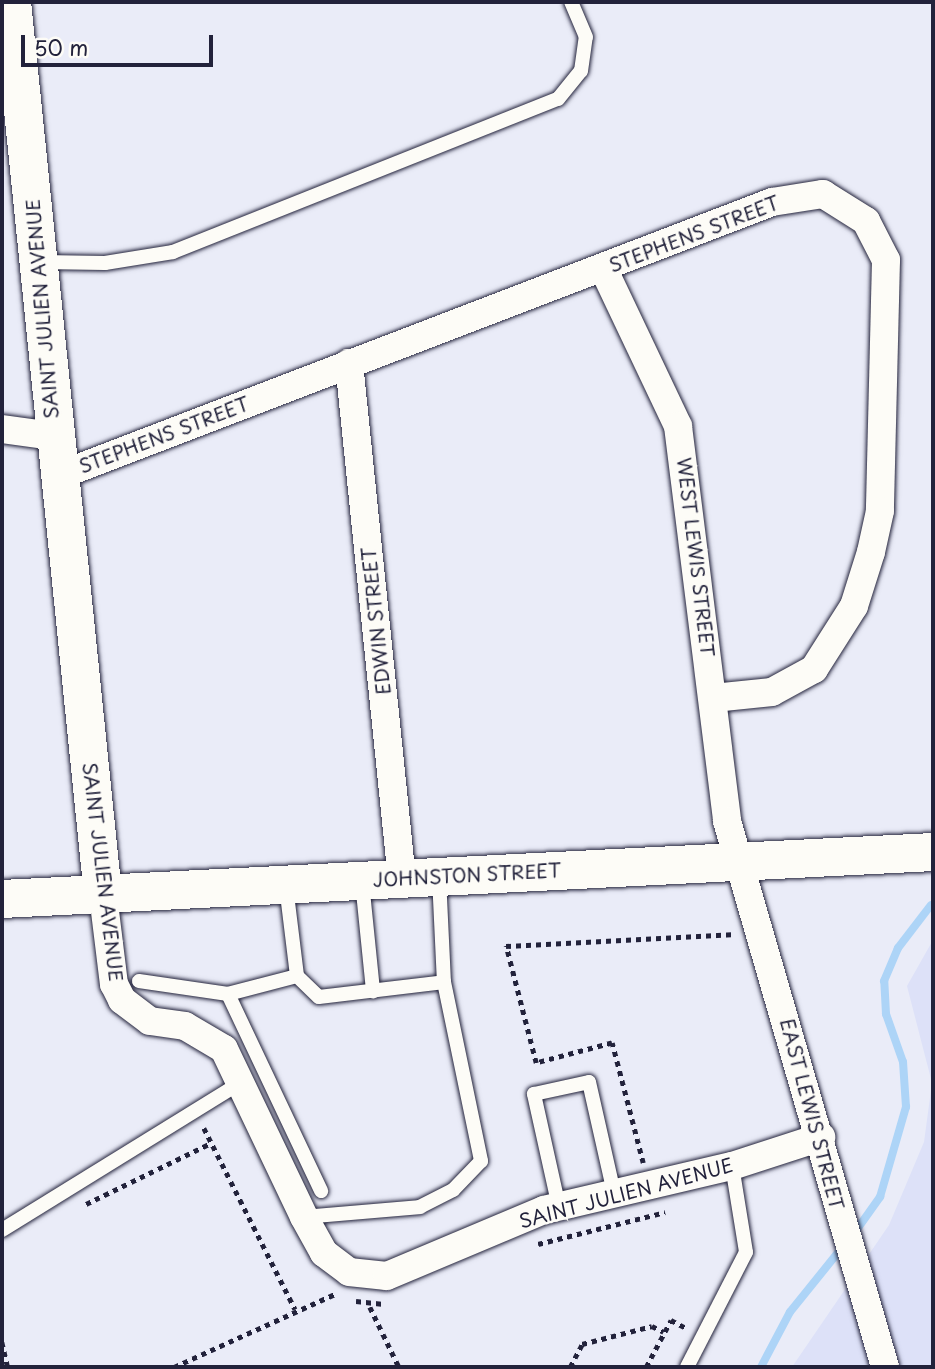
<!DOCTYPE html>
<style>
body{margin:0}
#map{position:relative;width:935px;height:1369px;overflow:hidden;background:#eaecf8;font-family:"Playpen Sans",sans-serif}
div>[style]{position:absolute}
.built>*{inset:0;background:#dde1f8}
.stream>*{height:8px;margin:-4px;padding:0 4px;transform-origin:4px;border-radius:4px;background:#add4f7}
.path>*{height:4.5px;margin-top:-2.25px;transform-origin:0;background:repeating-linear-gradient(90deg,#22223b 0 5px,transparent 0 10px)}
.roads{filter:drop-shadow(0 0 2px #22223b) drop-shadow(0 0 2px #22223b)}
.lane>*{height:14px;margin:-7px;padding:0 7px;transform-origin:7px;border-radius:7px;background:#fdfcf7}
.street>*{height:28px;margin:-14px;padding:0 14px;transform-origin:14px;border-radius:14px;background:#fdfcf7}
.secondary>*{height:38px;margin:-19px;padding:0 19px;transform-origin:19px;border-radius:19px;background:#fdfcf7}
span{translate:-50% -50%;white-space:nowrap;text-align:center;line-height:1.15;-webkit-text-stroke:5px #fdfcf7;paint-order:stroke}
.street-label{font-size:19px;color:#22223b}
.frame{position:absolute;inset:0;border:4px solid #22223b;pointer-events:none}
.scale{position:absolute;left:21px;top:35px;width:192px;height:32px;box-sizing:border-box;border:4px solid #22223b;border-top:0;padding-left:9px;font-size:21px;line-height:24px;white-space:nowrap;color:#22223b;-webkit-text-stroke:5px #fdfcf7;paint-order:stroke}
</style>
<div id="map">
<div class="built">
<i style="clip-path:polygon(933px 940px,933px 1367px,792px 1367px,889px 1225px,924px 1142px,932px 1083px,907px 986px)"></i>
</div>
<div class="stream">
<i style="left:853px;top:1235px;width:47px;rotate:-54.6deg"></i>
<i style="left:880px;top:1197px;width:94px;rotate:-73.9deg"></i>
<i style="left:906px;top:1107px;width:45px;rotate:-93.8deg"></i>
<i style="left:903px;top:1062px;width:51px;rotate:-109.5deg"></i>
<i style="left:886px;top:1014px;width:33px;rotate:-93deg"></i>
<i style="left:884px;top:981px;width:36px;rotate:-67deg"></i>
<i style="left:898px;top:948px;width:54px;rotate:-52.5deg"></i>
<i style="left:761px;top:1367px;width:62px;rotate:-62.2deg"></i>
<i style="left:790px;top:1312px;width:86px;rotate:-51.1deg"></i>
</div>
<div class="path">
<i style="left:204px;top:1128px;width:203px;rotate:63.3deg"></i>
<i style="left:643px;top:1163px;width:124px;rotate:-104.5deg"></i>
<i style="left:612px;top:1043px;width:79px;rotate:165.3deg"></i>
<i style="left:536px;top:1063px;width:121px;rotate:-104.4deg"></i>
<i style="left:506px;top:946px;width:226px;rotate:-3deg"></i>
<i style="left:86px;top:1204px;width:139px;rotate:-26deg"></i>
<i style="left:538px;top:1244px;width:131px;rotate:-14.1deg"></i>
<i style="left:356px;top:1301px;width:28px;rotate:6deg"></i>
<i style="left:370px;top:1307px;width:67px;rotate:64.2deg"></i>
<i style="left:2px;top:1342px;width:26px;rotate:77deg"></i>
<i style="left:174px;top:1367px;width:177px;rotate:-24.4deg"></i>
<i style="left:570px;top:1367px;width:26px;rotate:-62deg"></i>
<i style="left:582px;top:1344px;width:72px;rotate:-14.4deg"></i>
<i style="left:652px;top:1326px;width:13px;rotate:27deg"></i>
<i style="left:646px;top:1367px;width:53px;rotate:-62deg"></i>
<i style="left:671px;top:1320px;width:19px;rotate:28deg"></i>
</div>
<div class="roads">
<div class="lane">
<i style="left:41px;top:262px;width:64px;rotate:0.9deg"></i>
<i style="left:105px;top:263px;width:69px;rotate:-9.2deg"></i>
<i style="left:173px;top:252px;width:414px;rotate:-21.7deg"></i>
<i style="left:558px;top:99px;width:36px;rotate:-51deg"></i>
<i style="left:581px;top:71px;width:34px;rotate:-82deg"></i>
<i style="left:586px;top:37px;width:38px;rotate:-113deg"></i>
<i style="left:439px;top:877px;width:105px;rotate:87.3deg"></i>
<i style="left:362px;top:882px;width:110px;rotate:84.2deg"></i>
<i style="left:286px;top:886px;width:91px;rotate:83deg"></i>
<i style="left:297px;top:976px;width:71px;rotate:165.4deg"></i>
<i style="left:228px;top:994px;width:218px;rotate:64.7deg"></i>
<i style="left:297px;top:976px;width:30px;rotate:44deg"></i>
<i style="left:319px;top:997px;width:126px;rotate:-6.8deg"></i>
<i style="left:444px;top:982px;width:183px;rotate:78.3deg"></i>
<i style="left:481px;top:1161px;width:40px;rotate:134deg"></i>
<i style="left:453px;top:1190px;width:37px;rotate:153deg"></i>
<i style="left:420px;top:1207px;width:116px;rotate:175.1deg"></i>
<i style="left:139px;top:981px;width:90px;rotate:8.3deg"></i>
<i style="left:559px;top:1207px;width:116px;rotate:-102.5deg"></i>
<i style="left:534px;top:1094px;width:56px;rotate:-12.3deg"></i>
<i style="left:589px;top:1082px;width:114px;rotate:77.3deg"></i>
<i style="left:2px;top:1230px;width:283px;rotate:-31.7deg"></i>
<i style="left:687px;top:1367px;width:129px;rotate:-62.8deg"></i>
<i style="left:746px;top:1252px;width:87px;rotate:-99.2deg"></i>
</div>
<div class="street">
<i style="left:603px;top:268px;width:175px;rotate:64.6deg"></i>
<i style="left:678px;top:426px;width:398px;rotate:82.9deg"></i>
<i style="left:727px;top:821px;width:568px;rotate:73.86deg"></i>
<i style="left:349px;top:363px;width:519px;rotate:84.14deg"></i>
<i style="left:2px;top:429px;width:51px;rotate:7.8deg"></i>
<i style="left:58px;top:476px;width:765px;rotate:-20.99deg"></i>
<i style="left:772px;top:202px;width:52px;rotate:-8.9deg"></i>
<i style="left:823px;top:194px;width:51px;rotate:32.1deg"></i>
<i style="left:866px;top:221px;width:44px;rotate:62.9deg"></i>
<i style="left:886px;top:260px;width:251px;rotate:91.4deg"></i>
<i style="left:880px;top:511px;width:42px;rotate:102.4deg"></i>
<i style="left:871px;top:552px;width:57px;rotate:107.5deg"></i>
<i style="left:854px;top:606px;width:75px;rotate:122.4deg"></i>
<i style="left:814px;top:669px;width:48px;rotate:151.3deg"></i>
<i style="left:772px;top:692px;width:59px;rotate:174.2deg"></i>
<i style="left:103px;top:895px;width:90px;rotate:83deg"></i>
<i style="left:114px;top:984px;width:18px;rotate:63deg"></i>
<i style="left:122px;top:1000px;width:35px;rotate:37deg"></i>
<i style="left:150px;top:1021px;width:35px;rotate:8deg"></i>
<i style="left:185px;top:1026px;width:45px;rotate:30.5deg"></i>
<i style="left:224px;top:1049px;width:186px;rotate:64.5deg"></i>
<i style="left:304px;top:1217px;width:41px;rotate:60.9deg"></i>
<i style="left:324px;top:1253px;width:31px;rotate:37deg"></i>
<i style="left:349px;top:1272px;width:38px;rotate:6deg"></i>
<i style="left:387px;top:1276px;width:170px;rotate:-22.8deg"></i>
<i style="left:544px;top:1210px;width:193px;rotate:-13.2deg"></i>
<i style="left:732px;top:1166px;width:94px;rotate:-18deg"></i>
</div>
<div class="secondary">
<i style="left:12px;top:2px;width:898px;rotate:84.18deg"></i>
<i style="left:2px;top:899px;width:932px;rotate:-2.89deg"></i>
</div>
</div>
<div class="street-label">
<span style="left:694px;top:234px;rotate:-21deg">STEPHENS STREET</span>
<span style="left:42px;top:309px;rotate:-95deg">SAINT JULIEN AVENUE</span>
<span style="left:164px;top:435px;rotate:-21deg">STEPHENS STREET</span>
<span style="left:696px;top:557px;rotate:83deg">WEST LEWIS STREET</span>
<span style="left:376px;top:621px;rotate:-96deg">EDWIN STREET</span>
<span style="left:103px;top:872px;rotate:83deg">SAINT JULIEN AVENUE</span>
<span style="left:467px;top:875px;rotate:-3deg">JOHNSTON STREET</span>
<span style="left:812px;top:1114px;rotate:75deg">EAST LEWIS STREET</span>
<span style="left:626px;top:1193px;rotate:-15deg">SAINT JULIEN AVENUE</span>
</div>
<div class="frame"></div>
<div class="scale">50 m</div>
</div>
